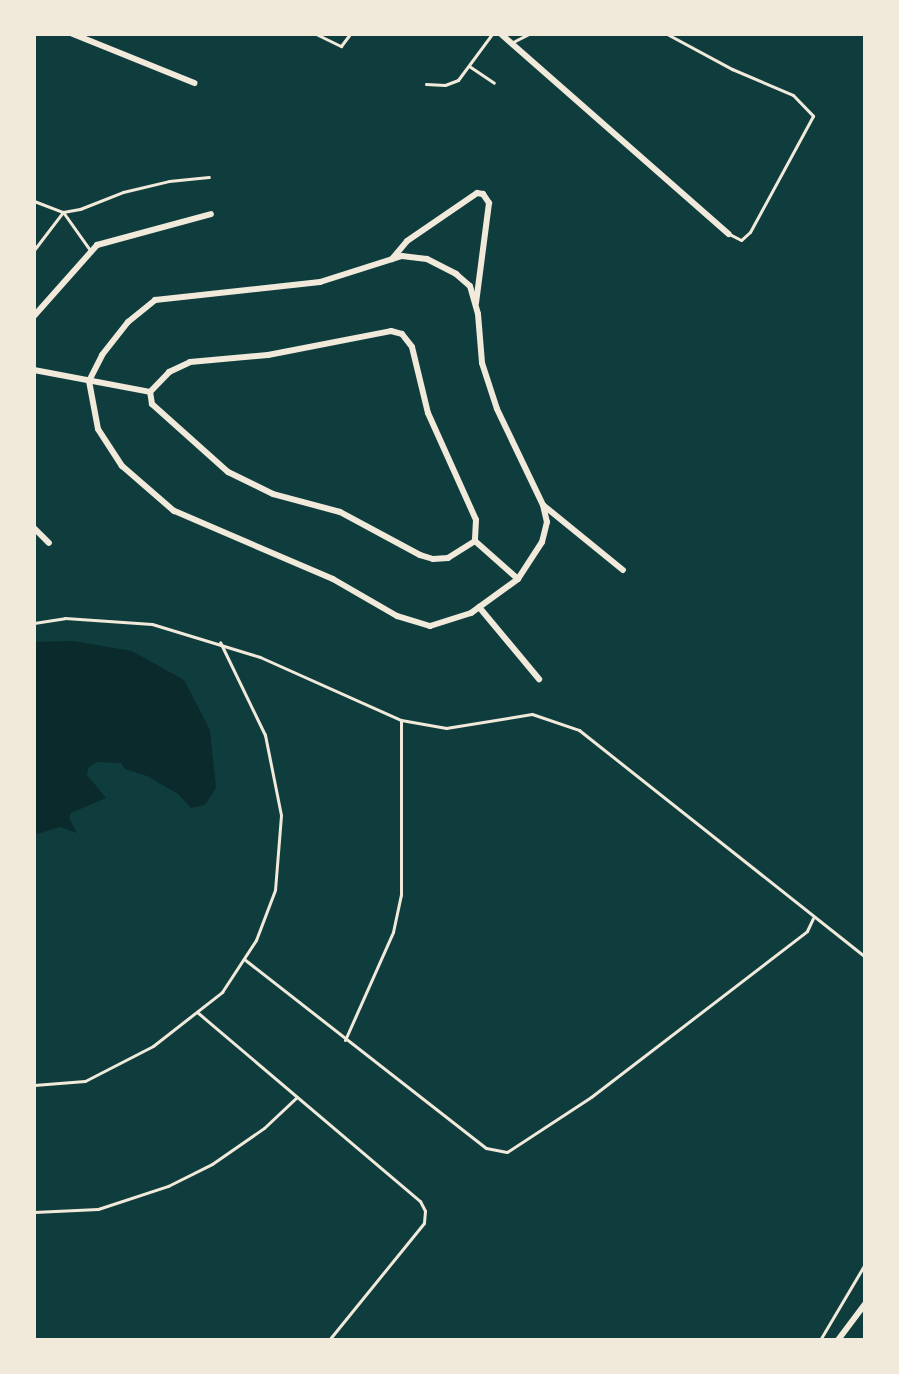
<!DOCTYPE html>
<style>
body{margin:0}
#map{position:relative;width:899px;height:1374px;overflow:hidden;background:#0f3d3e;font-family:Cabin,sans-serif}
div>[style]{position:absolute}
.water>*{inset:0;background:#0a2a2b}
.service>*{height:3px;margin:-1.5px;padding:0 1.5px;transform-origin:1.5px;border-radius:1.5px;background:#f1e9da}
.minor>*{height:6px;margin:-3px;padding:0 3px;transform-origin:3px;border-radius:3px;background:#f1e9da}
span{translate:-50% -50%;white-space:nowrap;text-align:center;line-height:1.15;-webkit-text-stroke:7px #f1e9da;paint-order:stroke}
.frame{position:absolute;inset:0;border:36px solid #f1e9da;pointer-events:none}
</style>
<div id="map">
<div class="water">
<i style="clip-path:polygon(73px 641px,132px 651px,184px 680px,210px 730px,216px 788px,205px 805px,191px 808px,178px 794px,147px 776px,125px 769px,121px 763px,97px 762px,88px 768px,87px 775px,106px 798px,71px 813px,69px 818px,77px 833px,60px 827px,34px 835px,34px 642px)"></i>
</div>
<div class="service">
<i style="left:316px;top:34px;width:28px;rotate:26deg"></i>
<i style="left:341px;top:46px;width:15px;rotate:-53deg"></i>
<i style="left:667px;top:34px;width:74px;rotate:28.3deg"></i>
<i style="left:732px;top:69px;width:66px;rotate:23.1deg"></i>
<i style="left:793px;top:95px;width:29px;rotate:46deg"></i>
<i style="left:813px;top:116px;width:132px;rotate:118.5deg"></i>
<i style="left:750px;top:232px;width:12px;rotate:138deg"></i>
<i style="left:741px;top:240px;width:13px;rotate:-153deg"></i>
<i style="left:511px;top:43px;width:20px;rotate:-27deg"></i>
<i style="left:469px;top:66px;width:30px;rotate:34deg"></i>
<i style="left:426px;top:84px;width:19px;rotate:3deg"></i>
<i style="left:445px;top:85px;width:14px;rotate:-21deg"></i>
<i style="left:458px;top:80px;width:57px;rotate:-53.5deg"></i>
<i style="left:34px;top:201px;width:31px;rotate:21deg"></i>
<i style="left:63px;top:212px;width:17px;rotate:-10deg"></i>
<i style="left:80px;top:209px;width:46px;rotate:-21.6deg"></i>
<i style="left:123px;top:192px;width:47px;rotate:-13.4deg"></i>
<i style="left:169px;top:181px;width:40px;rotate:-5.7deg"></i>
<i style="left:34px;top:250px;width:48px;rotate:-52.7deg"></i>
<i style="left:63px;top:212px;width:47px;rotate:54.6deg"></i>
<i style="left:34px;top:623px;width:31px;rotate:-9deg"></i>
<i style="left:65px;top:618px;width:87px;rotate:3.9deg"></i>
<i style="left:152px;top:624px;width:113px;rotate:17deg"></i>
<i style="left:260px;top:657px;width:154px;rotate:24.1deg"></i>
<i style="left:401px;top:720px;width:46px;rotate:10.1deg"></i>
<i style="left:446px;top:728px;width:87px;rotate:-9.2deg"></i>
<i style="left:532px;top:714px;width:50px;rotate:18.8deg"></i>
<i style="left:579px;top:730px;width:365px;rotate:38.4deg"></i>
<i style="left:244px;top:959px;width:307px;rotate:38deg"></i>
<i style="left:486px;top:1148px;width:21px;rotate:11deg"></i>
<i style="left:507px;top:1152px;width:100px;rotate:-33.2deg"></i>
<i style="left:591px;top:1097px;width:272px;rotate:-37.5deg"></i>
<i style="left:807px;top:931px;width:14px;rotate:-65deg"></i>
<i style="left:197px;top:1012px;width:292px;rotate:40.3deg"></i>
<i style="left:420px;top:1201px;width:11px;rotate:63deg"></i>
<i style="left:425px;top:1211px;width:12px;rotate:95deg"></i>
<i style="left:424px;top:1223px;width:151px;rotate:129.1deg"></i>
<i style="left:345px;top:1040px;width:118px;rotate:-66deg"></i>
<i style="left:393px;top:932px;width:38px;rotate:-78deg"></i>
<i style="left:401px;top:895px;width:175px;rotate:-90deg"></i>
<i style="left:34px;top:1085px;width:51px;rotate:-4.5deg"></i>
<i style="left:85px;top:1081px;width:76px;rotate:-27.2deg"></i>
<i style="left:153px;top:1046px;width:88px;rotate:-38deg"></i>
<i style="left:222px;top:992px;width:62px;rotate:-56.8deg"></i>
<i style="left:256px;top:940px;width:53px;rotate:-69.2deg"></i>
<i style="left:275px;top:890px;width:75px;rotate:-85.4deg"></i>
<i style="left:281px;top:815px;width:82px;rotate:-101.3deg"></i>
<i style="left:265px;top:735px;width:103px;rotate:-115.8deg"></i>
<i style="left:34px;top:1212px;width:64px;rotate:-2.7deg"></i>
<i style="left:98px;top:1209px;width:74px;rotate:-18.2deg"></i>
<i style="left:168px;top:1186px;width:49px;rotate:-26.6deg"></i>
<i style="left:212px;top:1164px;width:63px;rotate:-34.7deg"></i>
<i style="left:264px;top:1128px;width:45px;rotate:-43.2deg"></i>
<i style="left:820px;top:1340px;width:88px;rotate:-59.4deg"></i>
</div>
<div class="minor">
<i style="left:73px;top:34px;width:131px;rotate:22deg"></i>
<i style="left:501px;top:34px;width:303px;rotate:41.3deg"></i>
<i style="left:402px;top:256px;width:25px;rotate:7deg"></i>
<i style="left:427px;top:259px;width:33px;rotate:27deg"></i>
<i style="left:456px;top:274px;width:18px;rotate:41deg"></i>
<i style="left:470px;top:286px;width:29px;rotate:74deg"></i>
<i style="left:478px;top:314px;width:49px;rotate:85.3deg"></i>
<i style="left:482px;top:363px;width:48px;rotate:71.9deg"></i>
<i style="left:497px;top:409px;width:106px;rotate:64.4deg"></i>
<i style="left:543px;top:505px;width:17px;rotate:77deg"></i>
<i style="left:547px;top:522px;width:21px;rotate:104deg"></i>
<i style="left:542px;top:542px;width:44px;rotate:123deg"></i>
<i style="left:518px;top:579px;width:58px;rotate:144.1deg"></i>
<i style="left:471px;top:613px;width:43px;rotate:162.4deg"></i>
<i style="left:430px;top:626px;width:34px;rotate:-163deg"></i>
<i style="left:397px;top:616px;width:74px;rotate:-150deg"></i>
<i style="left:333px;top:579px;width:173px;rotate:-156.8deg"></i>
<i style="left:174px;top:511px;width:69px;rotate:-139.1deg"></i>
<i style="left:122px;top:466px;width:44px;rotate:-123deg"></i>
<i style="left:98px;top:429px;width:49px;rotate:-100.6deg"></i>
<i style="left:89px;top:381px;width:29px;rotate:-63deg"></i>
<i style="left:102px;top:355px;width:42px;rotate:-51.8deg"></i>
<i style="left:128px;top:322px;width:35px;rotate:-39deg"></i>
<i style="left:155px;top:300px;width:166px;rotate:-6.2deg"></i>
<i style="left:320px;top:282px;width:86px;rotate:-17.6deg"></i>
<i style="left:392px;top:259px;width:23px;rotate:-50deg"></i>
<i style="left:407px;top:241px;width:85px;rotate:-34.4deg"></i>
<i style="left:477px;top:193px;width:6px;rotate:9deg"></i>
<i style="left:483px;top:194px;width:11px;rotate:56deg"></i>
<i style="left:489px;top:203px;width:101px;rotate:97.4deg"></i>
<i style="left:34px;top:316px;width:95px;rotate:-48.4deg"></i>
<i style="left:97px;top:245px;width:118px;rotate:-15.2deg"></i>
<i style="left:391px;top:331px;width:11px;rotate:15deg"></i>
<i style="left:402px;top:334px;width:16px;rotate:52deg"></i>
<i style="left:412px;top:347px;width:68px;rotate:76.4deg"></i>
<i style="left:428px;top:413px;width:117px;rotate:65.8deg"></i>
<i style="left:476px;top:520px;width:21px;rotate:93deg"></i>
<i style="left:475px;top:541px;width:32px;rotate:148deg"></i>
<i style="left:448px;top:558px;width:15px;rotate:176deg"></i>
<i style="left:433px;top:559px;width:14px;rotate:-163deg"></i>
<i style="left:420px;top:555px;width:91px;rotate:-151.7deg"></i>
<i style="left:340px;top:512px;width:69px;rotate:-165deg"></i>
<i style="left:273px;top:494px;width:50px;rotate:-153.9deg"></i>
<i style="left:228px;top:472px;width:102px;rotate:-138.2deg"></i>
<i style="left:152px;top:404px;width:12px;rotate:-99deg"></i>
<i style="left:150px;top:392px;width:28px;rotate:-46deg"></i>
<i style="left:169px;top:372px;width:23px;rotate:-25deg"></i>
<i style="left:190px;top:362px;width:78px;rotate:-5.1deg"></i>
<i style="left:268px;top:355px;width:125px;rotate:-11deg"></i>
<i style="left:34px;top:370px;width:118px;rotate:10.7deg"></i>
<i style="left:543px;top:505px;width:103px;rotate:39.1deg"></i>
<i style="left:34px;top:528px;width:21px;rotate:45deg"></i>
<i style="left:475px;top:541px;width:57px;rotate:41.5deg"></i>
<i style="left:479px;top:607px;width:94px;rotate:50.2deg"></i>
<i style="left:838px;top:1340px;width:45px;rotate:-53.1deg"></i>
</div>
<div class="frame"></div>
</div>
